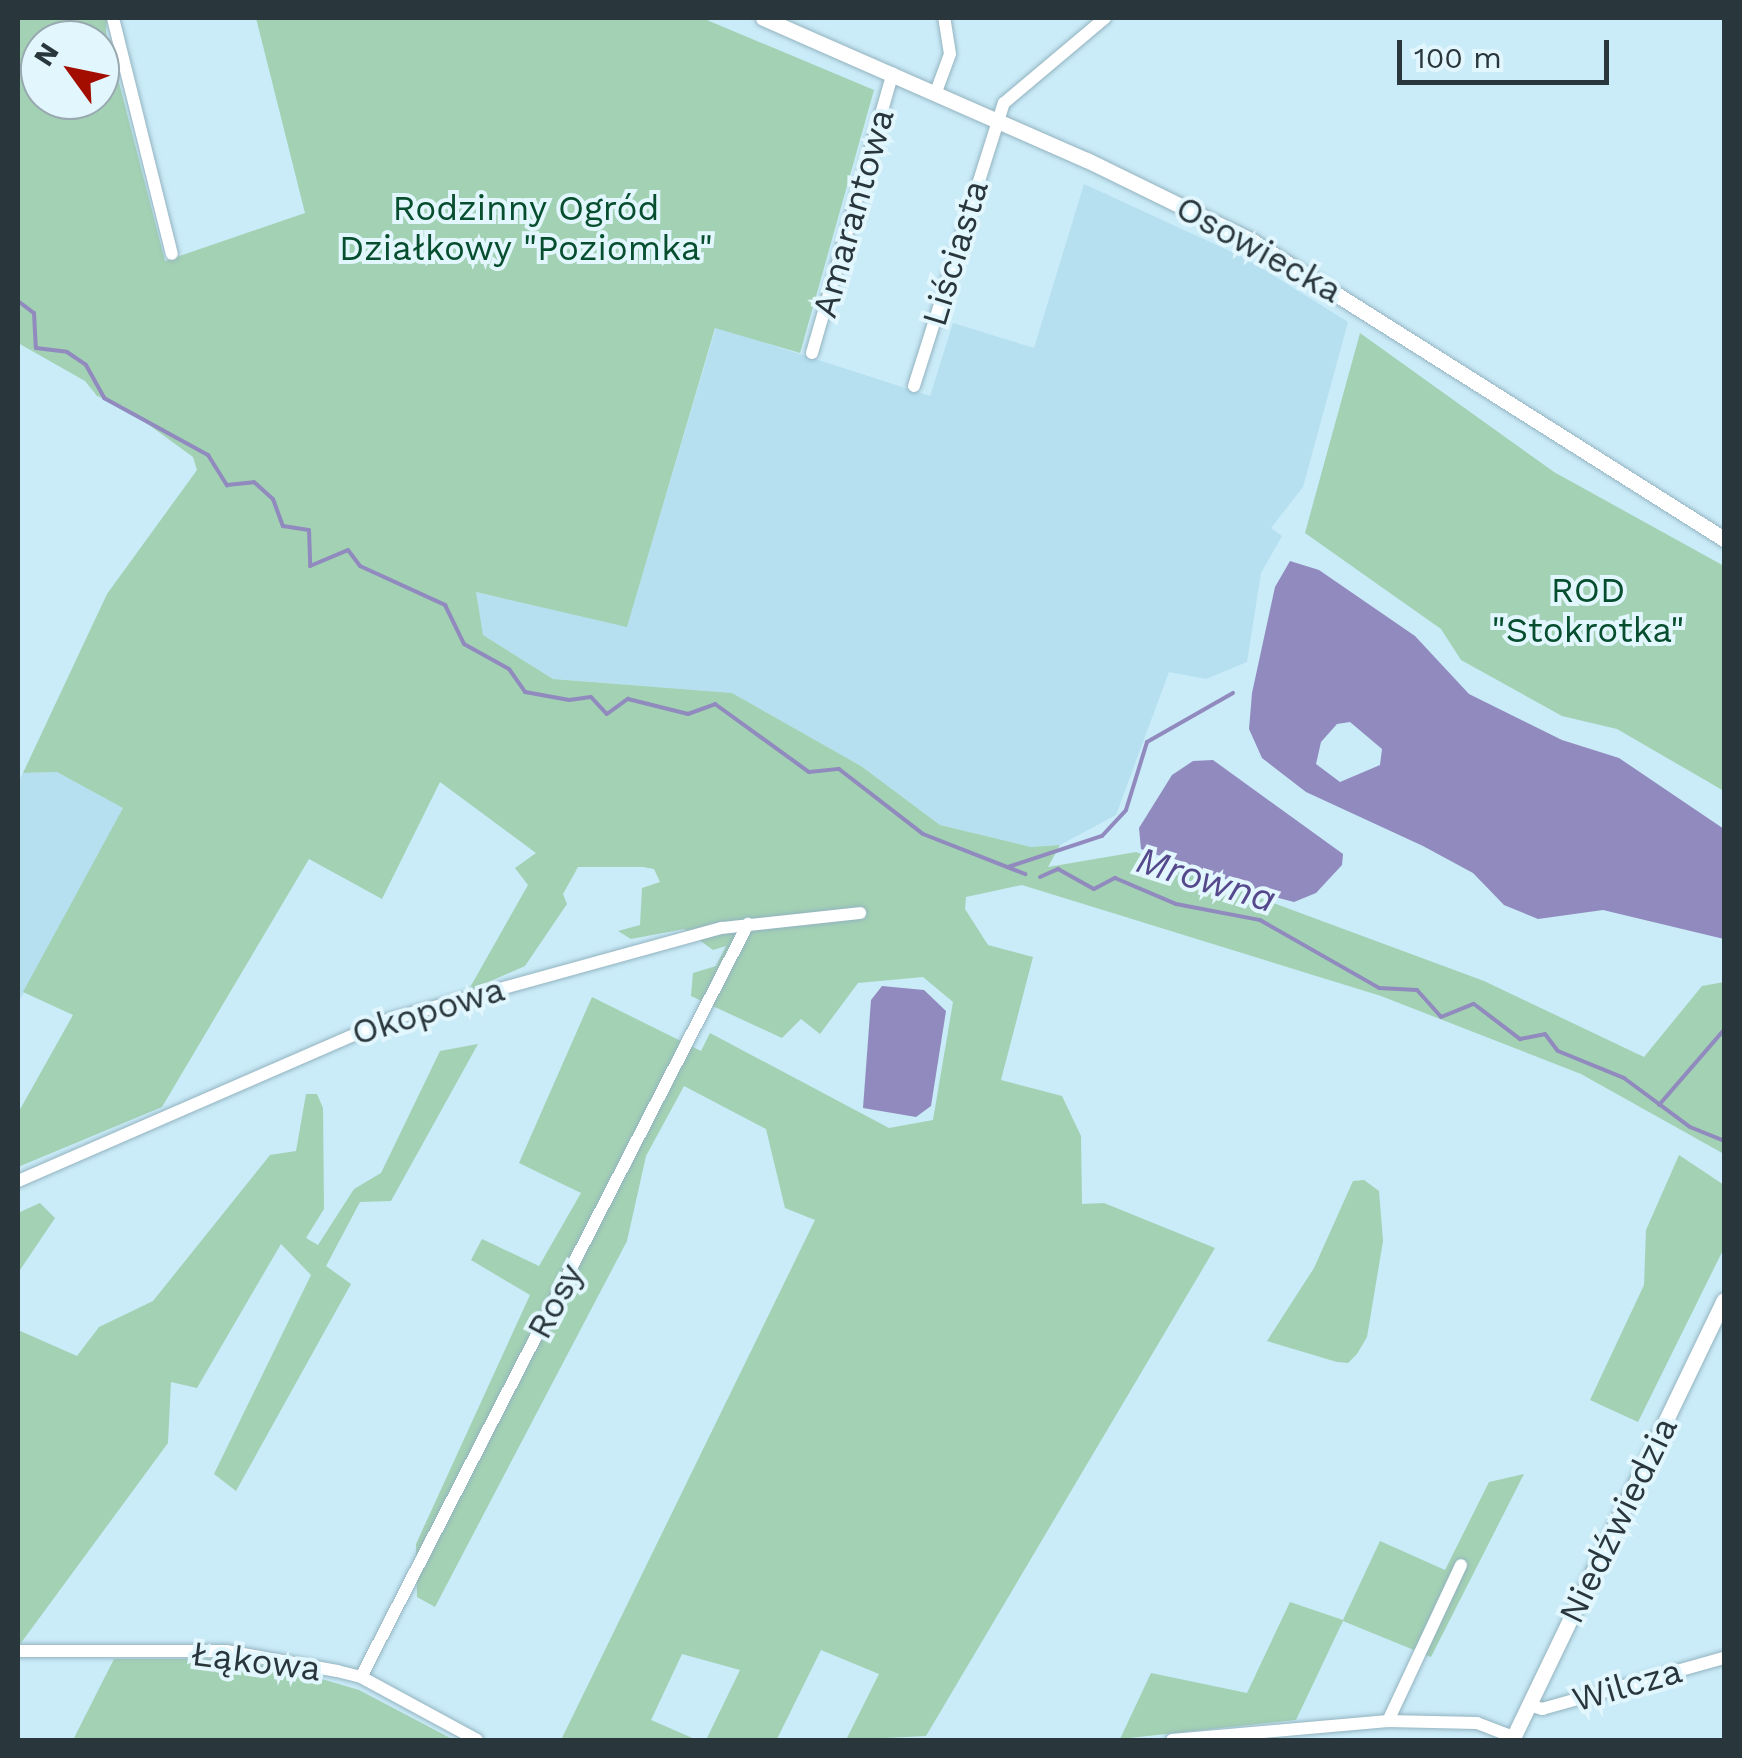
<!DOCTYPE html>
<meta charset="utf-8">
<style>
body{margin:0}
#map{position:relative;width:1742px;height:1758px;overflow:hidden;background:#caebf8;font-family:"Work Sans",sans-serif}
div>[style]{position:absolute}
.built>*{inset:0;background:#b6e0f0}
.green>*{inset:0;background:#a3d1b4}
.water>*{inset:0;background:#918abe}
.stream>*{height:4px;margin:-2px;padding:0 2px;transform-origin:2px;border-radius:2px;background:#918abe}
.roads{filter:drop-shadow(0 0 2px #93b3bf) drop-shadow(0 0 2px #93b3bf)}
.minor>*{height:12px;margin:-6px;padding:0 6px;transform-origin:6px;border-radius:6px;background:#fff}
.tertiary>*{height:15px;margin:-7.5px;padding:0 7.5px;transform-origin:7.5px;border-radius:7.5px;background:#fff}
span{translate:-50% -50%;white-space:nowrap;text-align:center;line-height:1.15;-webkit-text-stroke:8px #e2f6fe;paint-order:stroke}
.park-label{font-size:35px;color:#064e2e}
.street-label{font-size:35px;color:#29363b}
.water-label{font-size:38px;color:#55488b;font-style:italic}
.frame{position:absolute;inset:0;border:20px solid #29363b;pointer-events:none}
.north{position:absolute;left:20px;top:20px;width:100px;height:100px;box-sizing:border-box;background:#e2f6fe;border:2px solid #98a9b0;border-radius:50%;rotate:303deg;font-size:28px;font-weight:700;line-height:40px;text-align:center;color:#29363b}
.north::after{content:'';display:block;margin:auto;width:35px;height:45px;background:#a30d00;clip-path:polygon(50% 0,100% 100%,50% 72%,0 100%)}
.scale{position:absolute;left:1397px;top:40px;width:212px;height:45px;box-sizing:border-box;border:5px solid #29363b;border-top:0;padding-left:12px;font-size:30px;line-height:35px;white-space:nowrap;color:#29363b;-webkit-text-stroke:8px #e2f6fe;paint-order:stroke}
</style>
<div id="map">
<div class="built">
<i style="clip-path:polygon(1084px 184px,1247px 259px,1348px 322px,1303px 487px,1271px 528px,1282px 536px,1261px 573px,1247px 662px,1206px 679px,1169px 672px,1116px 815px,1060px 845px,1031px 847px,940px 825px,861px 766px,732px 693px,553px 679px,483px 635px,475px 592px,627px 626px,716px 327px,930px 396px,953px 323px,1034px 348px)"></i>
<i style="clip-path:polygon(57px 772px,124px 808px,18px 1003px,18px 782px,23px 773px)"></i>
</div>
<div class="green">
<i style="clip-path:polygon(evenodd,18px 18px,107px 18px,106px 32px,165px 261px,305px 213px,256px 18px,702px 18px,874px 90px,800px 353px,715px 328px,627px 627px,476px 592px,483px 635px,553px 679px,732px 693px,861px 766px,940px 825px,1031px 847px,1060px 845px,1048px 867px,1136px 852px,1484px 981px,1644px 1057px,1702px 986px,1724px 982px,1724px 1154px,1581px 1074px,1381px 996px,1022px 885px,966px 897px,965px 909px,988px 945px,1033px 957px,1001px 1080px,1062px 1096px,1081px 1136px,1082px 1204px,1104px 1203px,1215px 1248px,926px 1736px,846px 1740px,879px 1674px,821px 1650px,777px 1739px,707px 1738px,740px 1670px,682px 1654px,651px 1720px,697px 1740px,561px 1740px,815px 1220px,785px 1208px,766px 1129px,684px 1086px,646px 1156px,627px 1241px,435px 1607px,417px 1597px,416px 1544px,530px 1295px,471px 1260px,482px 1239px,539px 1266px,581px 1193px,519px 1163px,592px 997px,701px 1051px,710px 1033px,889px 1128px,933px 1120px,953px 1002px,923px 977px,858px 983px,820px 1034px,801px 1019px,782px 1038px,691px 996px,693px 973px,716px 966px,726px 946px,713px 950px,684px 929px,631px 939px,618px 931px,640px 925px,642px 888px,660px 882px,654px 869px,643px 867px,578px 867px,563px 894px,567px 904px,525px 966px,468px 991px,528px 885px,515px 868px,536px 853px,440px 782px,382px 899px,309px 859px,162px 1107px,18px 1167px,18px 1113px,73px 1015px,23px 992px,123px 808px,57px 772px,23px 773px,107px 594px,197px 470px,193px 457px,123px 406px,97px 396px,85px 381px,18px 343px,18px 18px,40px 40px,100px 40px,100px 100px,40px 100px,40px 40px)"></i>
<i style="clip-path:polygon(1360px 333px,1554px 472px,1724px 566px,1724px 791px,1617px 729px,1562px 716px,1461px 660px,1441px 629px,1305px 533px)"></i>
<i style="clip-path:polygon(478px 1044px,391px 1201px,360px 1202px,326px 1266px,351px 1284px,236px 1491px,214px 1474px,311px 1275px,281px 1244px,197px 1388px,171px 1382px,168px 1443px,18px 1647px,18px 1330px,77px 1356px,99px 1327px,153px 1301px,270px 1155px,296px 1151px,306px 1094px,317px 1094px,323px 1108px,324px 1209px,306px 1238px,318px 1245px,354px 1189px,381px 1173px,440px 1051px)"></i>
<i style="clip-path:polygon(1679px 1155px,1724px 1185px,1724px 1248px,1638px 1422px,1590px 1400px,1644px 1285px,1646px 1230px)"></i>
<i style="clip-path:polygon(1364px 1180px,1379px 1191px,1383px 1241px,1367px 1337px,1357px 1354px,1348px 1363px,1337px 1362px,1267px 1341px,1314px 1268px,1353px 1181px)"></i>
<i style="clip-path:polygon(40px 1203px,55px 1218px,18px 1273px,18px 1213px)"></i>
<i style="clip-path:polygon(1524px 1474px,1431px 1657px,1343px 1621px,1296px 1720px,1120px 1739px,1151px 1673px,1247px 1693px,1290px 1602px,1343px 1620px,1380px 1541px,1445px 1570px,1489px 1482px)"></i>
<i style="clip-path:polygon(114px 1659px,220px 1659px,288px 1669px,359px 1690px,454px 1740px,73px 1740px)"></i>
</div>
<div class="water">
<i style="clip-path:polygon(evenodd,1290px 561px,1319px 570px,1415px 636px,1469px 694px,1562px 740px,1619px 758px,1724px 829px,1724px 939px,1603px 910px,1538px 919px,1504px 905px,1473px 873px,1423px 846px,1306px 792px,1262px 758px,1249px 729px,1252px 693px,1275px 587px,1290px 561px,1350px 722px,1382px 749px,1380px 765px,1340px 782px,1316px 764px,1321px 742px,1337px 724px,1350px 722px)"></i>
<i style="clip-path:polygon(1213px 760px,1343px 854px,1342px 865px,1316px 893px,1294px 902px,1275px 897px,1141px 849px,1139px 828px,1172px 775px,1193px 761px)"></i>
<i style="clip-path:polygon(882px 986px,924px 990px,946px 1011px,931px 1106px,916px 1117px,863px 1108px,871px 1000px)"></i>
</div>
<div class="stream">
<i style="left:18px;top:301px;width:20px;rotate:37deg"></i>
<i style="left:34px;top:313px;width:35px;rotate:87deg"></i>
<i style="left:36px;top:348px;width:31px;rotate:7deg"></i>
<i style="left:67px;top:352px;width:23px;rotate:34deg"></i>
<i style="left:86px;top:365px;width:38px;rotate:61deg"></i>
<i style="left:104px;top:398px;width:119px;rotate:28.7deg"></i>
<i style="left:208px;top:455px;width:36px;rotate:58deg"></i>
<i style="left:227px;top:485px;width:27px;rotate:-6deg"></i>
<i style="left:254px;top:482px;width:25px;rotate:42deg"></i>
<i style="left:273px;top:499px;width:29px;rotate:70deg"></i>
<i style="left:283px;top:526px;width:26px;rotate:9deg"></i>
<i style="left:309px;top:530px;width:36px;rotate:88deg"></i>
<i style="left:310px;top:566px;width:41px;rotate:-22.8deg"></i>
<i style="left:348px;top:550px;width:20px;rotate:53deg"></i>
<i style="left:360px;top:566px;width:94px;rotate:24.6deg"></i>
<i style="left:445px;top:605px;width:43px;rotate:64deg"></i>
<i style="left:464px;top:644px;width:51px;rotate:29.1deg"></i>
<i style="left:509px;top:669px;width:28px;rotate:55deg"></i>
<i style="left:525px;top:692px;width:45px;rotate:10.3deg"></i>
<i style="left:569px;top:700px;width:22px;rotate:-8deg"></i>
<i style="left:591px;top:697px;width:23px;rotate:47deg"></i>
<i style="left:607px;top:714px;width:26px;rotate:-36deg"></i>
<i style="left:628px;top:699px;width:62px;rotate:14deg"></i>
<i style="left:688px;top:714px;width:29px;rotate:-20deg"></i>
<i style="left:715px;top:704px;width:116px;rotate:35.9deg"></i>
<i style="left:809px;top:772px;width:30px;rotate:-6deg"></i>
<i style="left:839px;top:769px;width:106px;rotate:37.7deg"></i>
<i style="left:923px;top:834px;width:110px;rotate:21.4deg"></i>
<i style="left:1008px;top:867px;width:99px;rotate:-18.3deg"></i>
<i style="left:1102px;top:836px;width:35px;rotate:-47deg"></i>
<i style="left:1126px;top:810px;width:71px;rotate:-72.8deg"></i>
<i style="left:1147px;top:742px;width:99px;rotate:-29.7deg"></i>
<i style="left:1040px;top:877px;width:20px;rotate:-24deg"></i>
<i style="left:1058px;top:869px;width:41px;rotate:29.1deg"></i>
<i style="left:1094px;top:889px;width:24px;rotate:-28deg"></i>
<i style="left:1115px;top:878px;width:66px;rotate:23.1deg"></i>
<i style="left:1176px;top:904px;width:86px;rotate:10.8deg"></i>
<i style="left:1260px;top:920px;width:137px;rotate:29.7deg"></i>
<i style="left:1379px;top:988px;width:38px;rotate:3deg"></i>
<i style="left:1417px;top:990px;width:36px;rotate:48deg"></i>
<i style="left:1441px;top:1017px;width:35px;rotate:-22deg"></i>
<i style="left:1474px;top:1004px;width:58px;rotate:37.3deg"></i>
<i style="left:1520px;top:1039px;width:25px;rotate:-11deg"></i>
<i style="left:1545px;top:1034px;width:21px;rotate:53deg"></i>
<i style="left:1558px;top:1051px;width:71px;rotate:22.2deg"></i>
<i style="left:1624px;top:1078px;width:82px;rotate:36.6deg"></i>
<i style="left:1690px;top:1127px;width:37px;rotate:22deg"></i>
<i style="left:1659px;top:1105px;width:99px;rotate:-49.1deg"></i>
</div>
<div class="roads">
<div class="minor">
<i style="left:113px;top:18px;width:243px;rotate:76deg"></i>
<i style="left:936px;top:92px;width:40px;rotate:-69.8deg"></i>
<i style="left:950px;top:54px;width:36px;rotate:-99deg"></i>
<i style="left:812px;top:353px;width:291px;rotate:-73.9deg"></i>
<i style="left:914px;top:386px;width:297px;rotate:-72.4deg"></i>
<i style="left:1004px;top:103px;width:132px;rotate:-40.1deg"></i>
<i style="left:18px;top:1181px;width:407px;rotate:-23.5deg"></i>
<i style="left:391px;top:1019px;width:343px;rotate:-15.4deg"></i>
<i style="left:722px;top:928px;width:139px;rotate:-6.2deg"></i>
<i style="left:18px;top:1651px;width:208px"></i>
<i style="left:226px;top:1651px;width:113px;rotate:10.2deg"></i>
<i style="left:337px;top:1671px;width:25px;rotate:14deg"></i>
<i style="left:361px;top:1677px;width:132px;rotate:28.5deg"></i>
<i style="left:361px;top:1677px;width:847px;rotate:-62.8deg"></i>
<i style="left:1529px;top:1705px;width:14px;rotate:17deg"></i>
<i style="left:1542px;top:1709px;width:189px;rotate:-15.7deg"></i>
<i style="left:1388px;top:1721px;width:172px;rotate:-64.9deg"></i>
<i style="left:1172px;top:1740px;width:217px;rotate:-5deg"></i>
<i style="left:1388px;top:1721px;width:89px;rotate:1.3deg"></i>
<i style="left:1477px;top:1723px;width:40px;rotate:21deg"></i>
</div>
<div class="tertiary">
<i style="left:763px;top:18px;width:354px;rotate:23.7deg"></i>
<i style="left:1087px;top:160px;width:184px;rotate:26.1deg"></i>
<i style="left:1252px;top:241px;width:558px;rotate:32.27deg"></i>
<i style="left:1512px;top:1740px;width:488px;rotate:-64.3deg"></i>
</div>
</div>
<div class="park-label">
<span style="left:526px;top:228px">Rodzinny Ogród<br>Działkowy "Poziomka"</span>
<span style="left:1588px;top:610px">ROD<br>"Stokrotka"</span>
</div>
<div class="street-label">
<span style="left:853px;top:213px;rotate:-74deg">Amarantowa</span>
<span style="left:1259px;top:249px;rotate:29deg">Osowiecka</span>
<span style="left:955px;top:253px;rotate:-73deg">Liściasta</span>
<span style="left:428px;top:1011px;rotate:-17deg">Okopowa</span>
<span style="left:555px;top:1301px;rotate:-62deg">Rosy</span>
<span style="left:1618px;top:1520px;rotate:-64deg">Niedźwiedzia</span>
<span style="left:256px;top:1661px;rotate:7deg">Łąkowa</span>
<span style="left:1627px;top:1685px;rotate:-16deg">Wilcza</span>
</div>
<div class="water-label">
<span style="left:1206px;top:880px;rotate:17deg">Mrowna</span>
</div>
<div class="frame"></div>
<div class="north">N</div>
<div class="scale">100 m</div>
</div>
